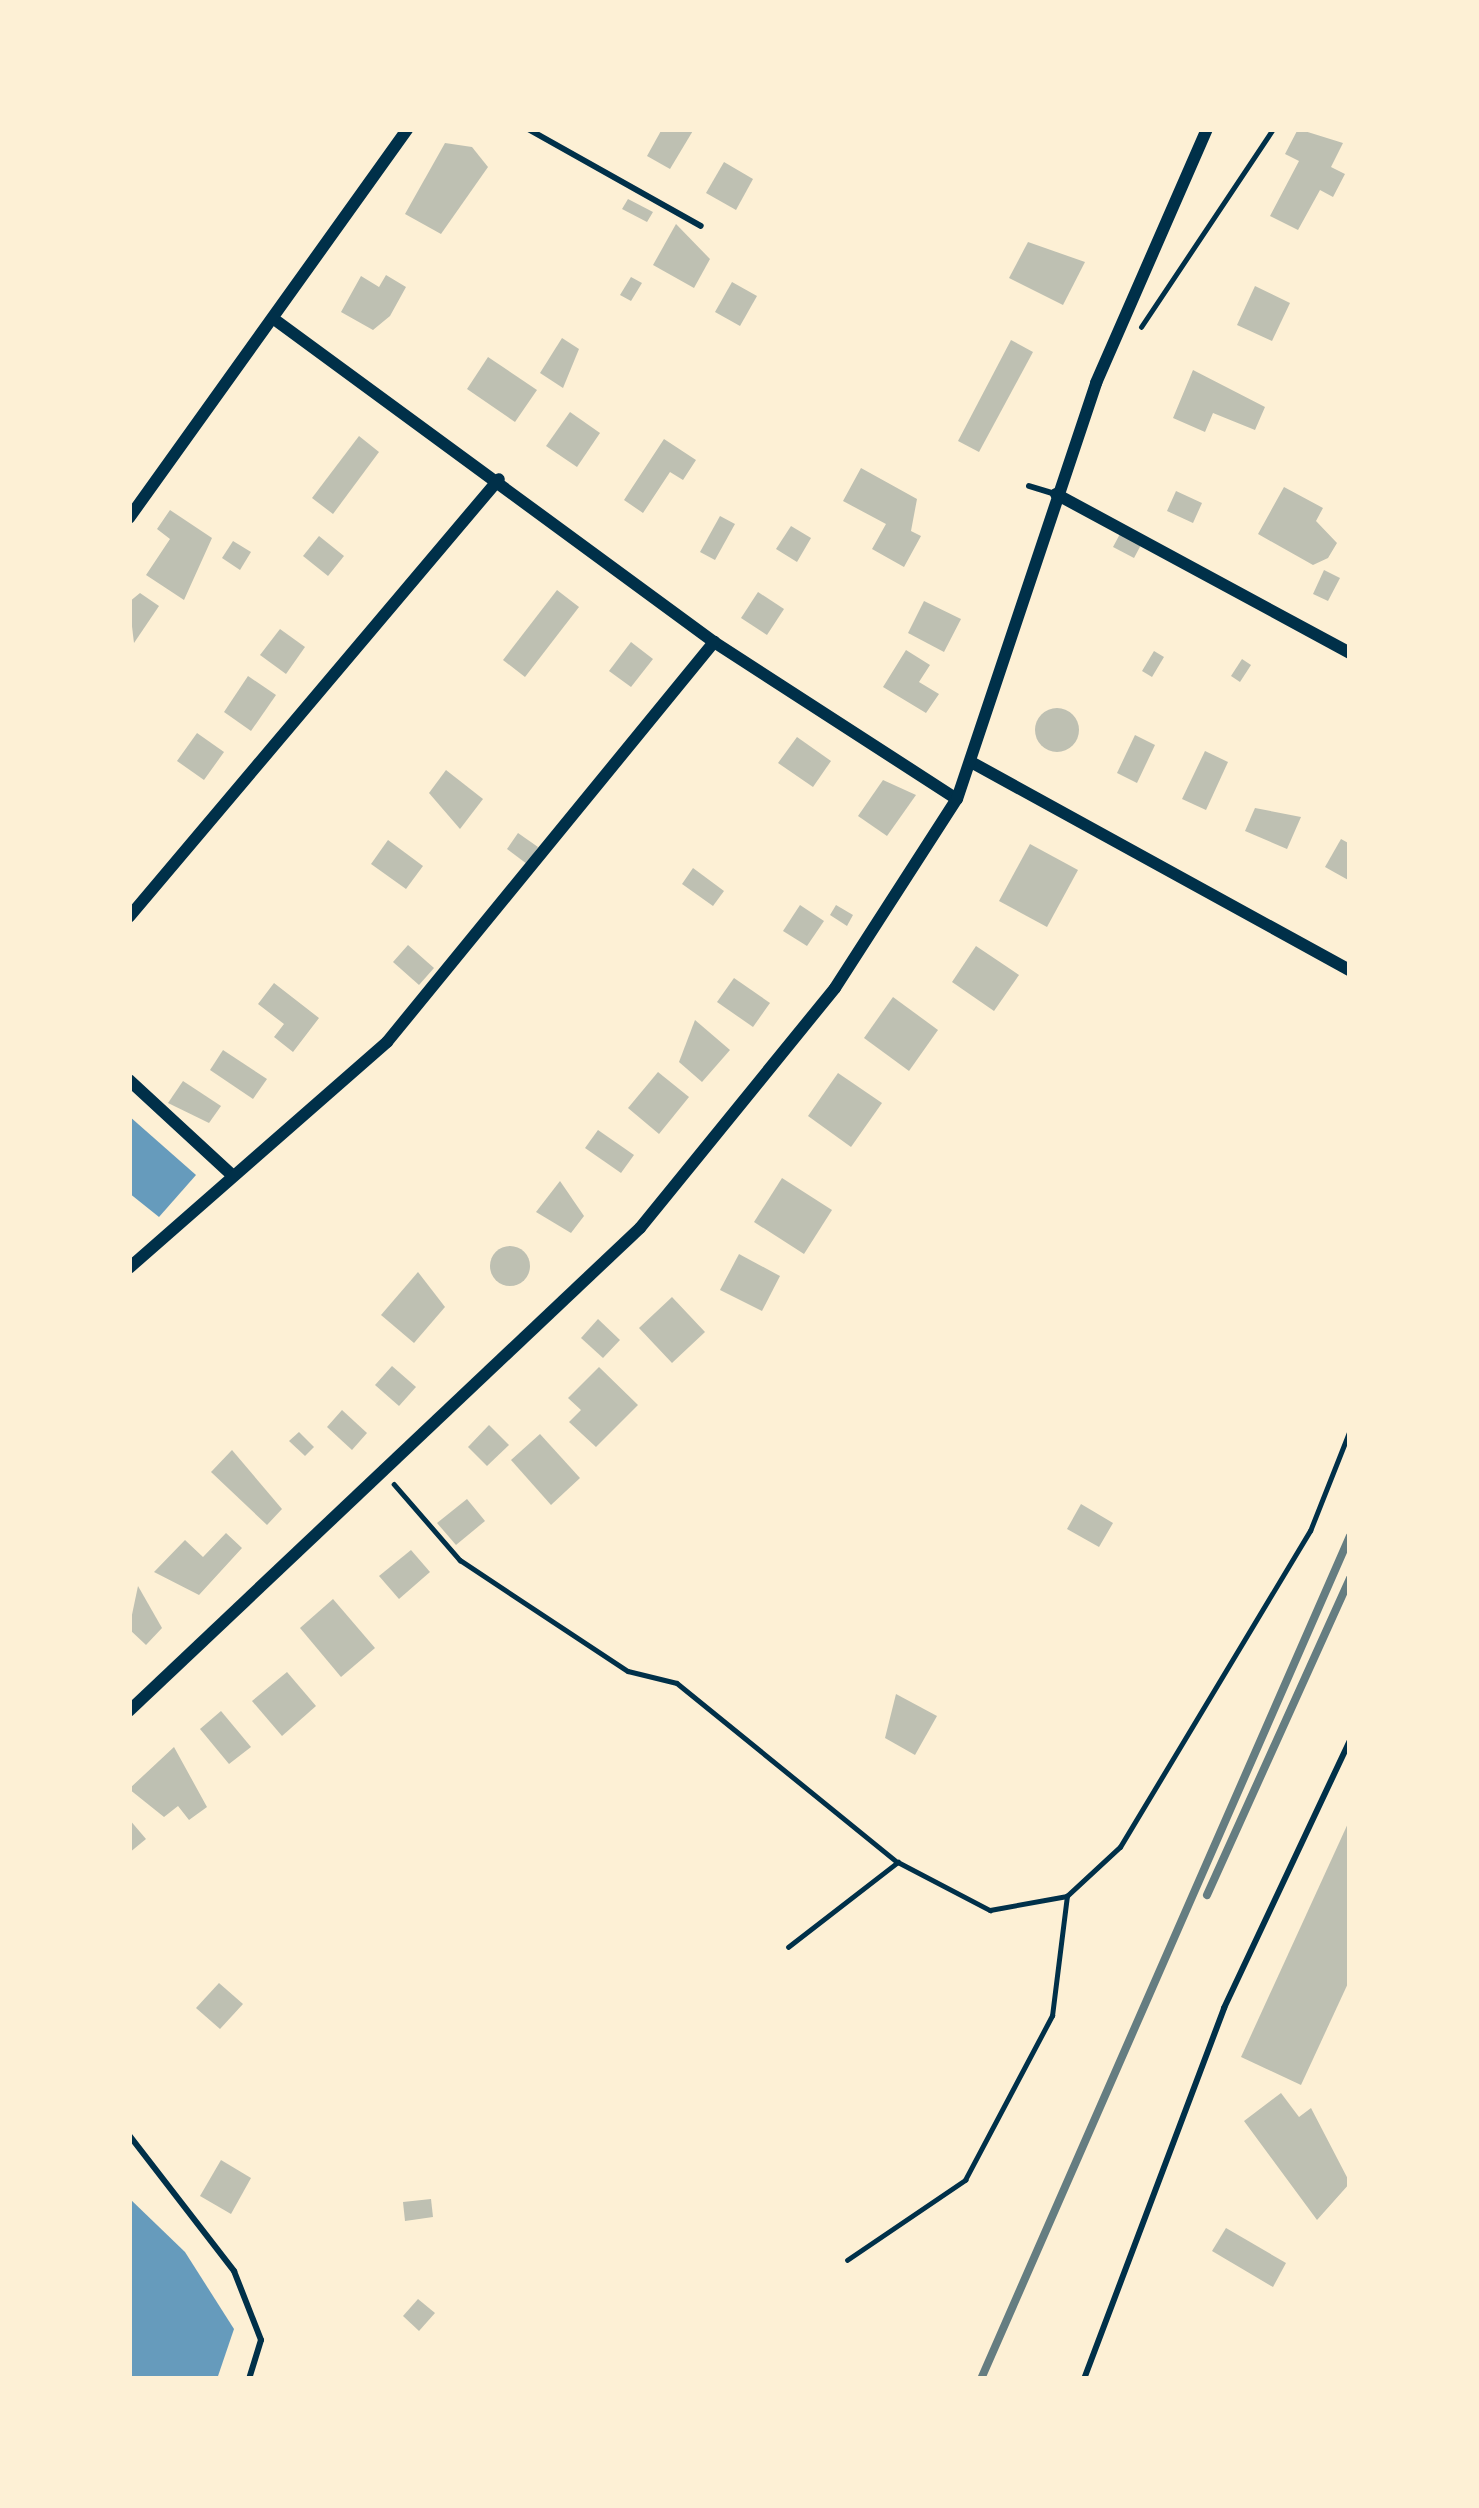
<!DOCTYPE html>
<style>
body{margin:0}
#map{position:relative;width:1479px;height:2508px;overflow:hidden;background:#fdf0d5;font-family:"Fira Sans",sans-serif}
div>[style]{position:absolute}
.water>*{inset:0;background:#669bbc}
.building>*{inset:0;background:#bec0b2}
.round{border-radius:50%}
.path>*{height:4.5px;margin:-2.25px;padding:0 2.25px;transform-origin:2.25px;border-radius:2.25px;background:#003049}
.service>*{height:6px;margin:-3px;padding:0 3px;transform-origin:3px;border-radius:3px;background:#003049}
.minor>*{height:12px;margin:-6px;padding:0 6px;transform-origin:6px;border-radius:6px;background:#003049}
.rail>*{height:8px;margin:-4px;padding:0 4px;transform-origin:4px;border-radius:4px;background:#657d81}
span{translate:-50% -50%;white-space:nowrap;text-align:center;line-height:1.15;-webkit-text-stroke:12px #fdf0d5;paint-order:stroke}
.frame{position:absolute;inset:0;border:132px solid #fdf0d5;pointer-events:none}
</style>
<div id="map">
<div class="water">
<i style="clip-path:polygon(129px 1116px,196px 1175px,159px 1217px,129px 1193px)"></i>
<i style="clip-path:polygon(129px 2198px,185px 2252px,234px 2329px,217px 2379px,129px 2379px)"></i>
</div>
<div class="building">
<i style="clip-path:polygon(662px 129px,694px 129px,670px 169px,647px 156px)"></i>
<i style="clip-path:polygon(1298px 129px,1343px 143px,1331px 167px,1345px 174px,1333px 197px,1320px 190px,1298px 230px,1270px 216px,1299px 161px,1285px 154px)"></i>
<i style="clip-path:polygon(445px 143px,472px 147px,488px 167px,441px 234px,405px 214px)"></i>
<i style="clip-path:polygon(724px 162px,753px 179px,736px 210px,706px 193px)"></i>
<i style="clip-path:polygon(628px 199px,653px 212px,647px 222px,622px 209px)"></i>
<i style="clip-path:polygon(676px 224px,710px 259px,694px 288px,653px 265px)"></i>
<i style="clip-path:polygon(1028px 242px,1085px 262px,1063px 305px,1009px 278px)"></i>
<i style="clip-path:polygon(386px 275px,406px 287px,390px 316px,373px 330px,341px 312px,361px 276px,379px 287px)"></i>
<i style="clip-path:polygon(631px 277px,642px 283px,631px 301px,620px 295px)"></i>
<i style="clip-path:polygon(732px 282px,757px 296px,740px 326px,715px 312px)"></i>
<i style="clip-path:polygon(1255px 286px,1290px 303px,1272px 341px,1237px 325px)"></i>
<i style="clip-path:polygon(562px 338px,579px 349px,563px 388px,540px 373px)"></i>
<i style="clip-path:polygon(1011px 340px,1033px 352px,979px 452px,958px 441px)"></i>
<i style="clip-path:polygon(488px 357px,537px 390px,515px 422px,467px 389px)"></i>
<i style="clip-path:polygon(1193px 370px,1265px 407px,1255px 430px,1213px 413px,1205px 432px,1173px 418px)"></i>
<i style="clip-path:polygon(570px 412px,600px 433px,577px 467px,546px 446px)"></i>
<i style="clip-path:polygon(359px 436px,379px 452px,333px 514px,312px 498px)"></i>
<i style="clip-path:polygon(664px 439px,696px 460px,683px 480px,670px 472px,643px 513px,624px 500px)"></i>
<i style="clip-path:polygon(861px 468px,917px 499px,911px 531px,921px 536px,904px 567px,872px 549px,886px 524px,843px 501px)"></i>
<i style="clip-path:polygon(1284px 487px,1323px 508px,1316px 521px,1337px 543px,1328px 558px,1313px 565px,1258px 534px)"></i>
<i style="clip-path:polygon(1176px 491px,1202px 503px,1193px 523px,1167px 511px)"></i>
<i style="clip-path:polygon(170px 510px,212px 538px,184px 600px,146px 575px,170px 539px,157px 529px)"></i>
<i style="clip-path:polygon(720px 516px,735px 524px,715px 560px,700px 552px)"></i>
<i style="clip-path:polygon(791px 526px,811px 538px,797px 562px,776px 549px)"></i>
<i style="clip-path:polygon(1121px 532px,1142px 543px,1134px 558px,1113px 547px)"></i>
<i style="clip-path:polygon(319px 536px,344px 556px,328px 576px,303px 556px)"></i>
<i style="clip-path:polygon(233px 541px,251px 552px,240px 570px,222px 558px)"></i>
<i style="clip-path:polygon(1324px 570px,1340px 578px,1328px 601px,1313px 594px)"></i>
<i style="clip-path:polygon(557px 590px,579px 607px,525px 677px,503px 660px)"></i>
<i style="clip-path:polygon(758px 592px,784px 609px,767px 635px,741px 618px)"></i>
<i style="clip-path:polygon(140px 593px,159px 606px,134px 643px,129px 602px)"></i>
<i style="clip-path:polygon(924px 601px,961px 619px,944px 652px,908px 633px)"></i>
<i style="clip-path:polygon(280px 629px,305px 647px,286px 674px,260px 655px)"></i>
<i style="clip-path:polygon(631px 642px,653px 659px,631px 687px,609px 671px)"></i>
<i style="clip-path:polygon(906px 650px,930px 665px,919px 682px,939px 694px,926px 713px,883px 687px)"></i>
<i style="clip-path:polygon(1154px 651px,1164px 657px,1152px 677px,1142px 671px)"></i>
<i style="clip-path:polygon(1242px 659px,1251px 665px,1240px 682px,1231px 676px)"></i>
<i style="clip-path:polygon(248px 676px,276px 695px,251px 731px,224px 712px)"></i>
<i class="round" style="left:1035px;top:708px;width:44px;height:44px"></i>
<i style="clip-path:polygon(197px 733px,224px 752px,204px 780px,177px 761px)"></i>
<i style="clip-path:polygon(1135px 735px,1155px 745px,1137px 783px,1117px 773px)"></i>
<i style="clip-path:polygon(797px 737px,831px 761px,813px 787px,778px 763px)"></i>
<i style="clip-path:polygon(1205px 751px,1228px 762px,1206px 810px,1182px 799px)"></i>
<i style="clip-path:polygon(446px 770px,483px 799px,460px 829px,429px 793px)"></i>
<i style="clip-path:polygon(883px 780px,916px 795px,887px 836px,858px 816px)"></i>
<i style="clip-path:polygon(1255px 808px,1301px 817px,1287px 849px,1245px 831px)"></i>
<i style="clip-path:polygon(518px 833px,538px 847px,527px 864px,507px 849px)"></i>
<i style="clip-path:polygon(1341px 839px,1350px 844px,1350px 881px,1325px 867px)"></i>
<i style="clip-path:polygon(388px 840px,423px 866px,406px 889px,371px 864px)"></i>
<i style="clip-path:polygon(1030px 844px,1078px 870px,1047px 927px,999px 901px)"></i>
<i style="clip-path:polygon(693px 868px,724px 891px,713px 906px,682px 884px)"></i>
<i style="clip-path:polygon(800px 905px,824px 921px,807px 946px,783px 931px)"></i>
<i style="clip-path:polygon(836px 905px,853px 915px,847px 926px,830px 915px)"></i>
<i style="clip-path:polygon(408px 945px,434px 968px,419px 985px,393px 962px)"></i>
<i style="clip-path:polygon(976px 946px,1019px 975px,994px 1011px,952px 982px)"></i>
<i style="clip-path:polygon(734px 978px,770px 1003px,753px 1027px,717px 1002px)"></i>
<i style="clip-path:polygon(274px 983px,319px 1018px,293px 1052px,274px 1037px,284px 1024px,258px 1004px)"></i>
<i style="clip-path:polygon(893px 997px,938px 1030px,909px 1071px,864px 1038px)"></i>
<i style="clip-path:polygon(695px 1020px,730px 1050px,702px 1082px,679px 1062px)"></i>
<i style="clip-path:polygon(223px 1050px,267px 1079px,253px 1099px,210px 1070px)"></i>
<i style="clip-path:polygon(658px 1072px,689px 1097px,659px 1134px,628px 1108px)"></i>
<i style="clip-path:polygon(838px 1073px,882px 1103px,851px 1147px,808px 1116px)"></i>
<i style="clip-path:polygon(183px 1081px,221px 1106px,209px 1123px,168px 1103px)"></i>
<i style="clip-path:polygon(598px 1130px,634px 1155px,621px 1173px,585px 1148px)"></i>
<i style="clip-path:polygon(782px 1178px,832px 1210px,804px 1254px,754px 1222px)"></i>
<i style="clip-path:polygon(560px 1181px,584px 1216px,571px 1233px,536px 1212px)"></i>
<i class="round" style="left:490px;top:1246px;width:40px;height:40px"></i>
<i style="clip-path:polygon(739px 1254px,780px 1276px,762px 1311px,720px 1290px)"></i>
<i style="clip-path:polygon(418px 1272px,445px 1307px,414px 1343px,381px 1315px)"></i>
<i style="clip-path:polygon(672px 1297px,705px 1332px,672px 1363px,639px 1328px)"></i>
<i style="clip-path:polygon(598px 1319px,620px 1340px,603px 1358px,581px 1338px)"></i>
<i style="clip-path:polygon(392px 1366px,416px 1387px,399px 1406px,375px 1385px)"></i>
<i style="clip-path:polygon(599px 1367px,638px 1405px,596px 1447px,569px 1422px,581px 1410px,568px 1398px)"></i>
<i style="clip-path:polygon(342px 1410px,367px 1433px,352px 1450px,327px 1427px)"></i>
<i style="clip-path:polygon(489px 1425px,509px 1445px,487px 1466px,468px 1447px)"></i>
<i style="clip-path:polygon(299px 1432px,314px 1447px,305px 1456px,289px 1441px)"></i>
<i style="clip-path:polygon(540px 1434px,580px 1478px,551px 1505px,511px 1460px)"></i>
<i style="clip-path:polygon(232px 1450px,282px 1509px,267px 1525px,211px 1472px)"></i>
<i style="clip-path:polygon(467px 1499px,485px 1521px,456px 1545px,437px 1523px)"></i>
<i style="clip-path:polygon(1081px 1504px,1113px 1523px,1099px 1547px,1067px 1529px)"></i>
<i style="clip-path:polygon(226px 1533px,242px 1548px,199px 1595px,154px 1572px,185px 1540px,203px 1557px)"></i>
<i style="clip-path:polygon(411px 1550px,430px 1572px,399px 1599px,379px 1576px)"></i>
<i style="clip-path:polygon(138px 1586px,162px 1628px,146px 1645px,129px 1629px)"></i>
<i style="clip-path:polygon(333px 1599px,375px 1648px,341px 1677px,300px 1628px)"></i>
<i style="clip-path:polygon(287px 1672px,316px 1706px,282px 1736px,252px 1701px)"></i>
<i style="clip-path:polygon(896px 1694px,937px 1716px,915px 1755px,885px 1738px)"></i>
<i style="clip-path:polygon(221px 1711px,251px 1747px,229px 1764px,200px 1729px)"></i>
<i style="clip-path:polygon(174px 1747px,207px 1807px,189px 1820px,178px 1806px,164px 1817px,129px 1789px)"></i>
<i style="clip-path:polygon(129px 1819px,146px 1839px,129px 1853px)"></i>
<i style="clip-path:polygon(1350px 1819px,1350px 1979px,1301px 2085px,1241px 2057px)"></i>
<i style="clip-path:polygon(219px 1983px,243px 2004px,220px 2029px,196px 2008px)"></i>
<i style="clip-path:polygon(1281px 2093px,1299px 2117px,1311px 2108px,1350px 2183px,1317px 2220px,1244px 2121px)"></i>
<i style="clip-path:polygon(221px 2160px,251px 2178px,231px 2214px,200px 2196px)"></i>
<i style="clip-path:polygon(431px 2199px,433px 2217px,405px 2221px,403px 2202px)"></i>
<i style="clip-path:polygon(1226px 2228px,1286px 2263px,1273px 2287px,1212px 2251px)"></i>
<i style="clip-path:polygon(418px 2299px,435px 2313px,419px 2331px,403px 2316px)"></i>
</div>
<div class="path">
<i style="left:1141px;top:327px;width:238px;rotate:-56.3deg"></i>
<i style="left:394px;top:1484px;width:101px;rotate:49deg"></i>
<i style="left:460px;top:1560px;width:201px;rotate:33.5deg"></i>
<i style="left:628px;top:1671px;width:50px;rotate:13.8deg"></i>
<i style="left:677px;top:1683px;width:284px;rotate:39.1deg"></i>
<i style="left:788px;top:1947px;width:139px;rotate:-37.7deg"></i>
<i style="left:898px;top:1862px;width:104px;rotate:27.6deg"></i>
<i style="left:990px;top:1910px;width:78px;rotate:-10.3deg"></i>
<i style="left:1067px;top:1896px;width:72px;rotate:-42.8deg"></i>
<i style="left:1120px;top:1847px;width:369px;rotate:-59deg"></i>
<i style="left:1310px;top:1531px;width:109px;rotate:-68.4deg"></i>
<i style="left:847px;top:2260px;width:143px;rotate:-34.1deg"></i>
<i style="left:965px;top:2180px;width:186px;rotate:-62.1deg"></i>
<i style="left:1052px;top:2016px;width:121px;rotate:-82.9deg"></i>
</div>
<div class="service">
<i style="left:528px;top:129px;width:198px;rotate:29.3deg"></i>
<i style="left:1029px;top:486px;width:27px;rotate:17deg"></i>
<i style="left:129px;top:2135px;width:172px;rotate:52.3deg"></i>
<i style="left:234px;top:2271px;width:74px;rotate:68.6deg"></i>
<i style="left:261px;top:2340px;width:41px;rotate:107.1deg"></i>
<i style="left:1084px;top:2379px;width:397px;rotate:-69.3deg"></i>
<i style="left:1224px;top:2008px;width:296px;rotate:-64.8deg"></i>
</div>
<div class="minor">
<i style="left:278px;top:322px;width:541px;rotate:36.28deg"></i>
<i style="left:714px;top:642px;width:289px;rotate:32.9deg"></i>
<i style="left:1056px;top:494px;width:334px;rotate:28.4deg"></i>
<i style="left:129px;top:518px;width:478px;rotate:-54.4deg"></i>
<i style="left:971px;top:762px;width:432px;rotate:28.8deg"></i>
<i style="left:129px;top:917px;width:573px;rotate:-49.81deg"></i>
<i style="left:129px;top:1080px;width:139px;rotate:42.7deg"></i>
<i style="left:129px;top:1268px;width:343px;rotate:-41.2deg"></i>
<i style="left:387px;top:1042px;width:517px;rotate:-50.73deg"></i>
<i style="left:129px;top:1711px;width:703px;rotate:-43.39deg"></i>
<i style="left:640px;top:1228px;width:309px;rotate:-50.9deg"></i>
<i style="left:835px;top:988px;width:225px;rotate:-57.2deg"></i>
<i style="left:957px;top:799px;width:439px;rotate:-71.5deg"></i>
<i style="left:1096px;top:383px;width:277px;rotate:-66.4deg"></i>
</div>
<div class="rail">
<i style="left:1207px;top:1895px;width:348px;rotate:-65.7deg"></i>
<i style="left:981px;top:2379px;width:920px;rotate:-66.36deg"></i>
</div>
<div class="frame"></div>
</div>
